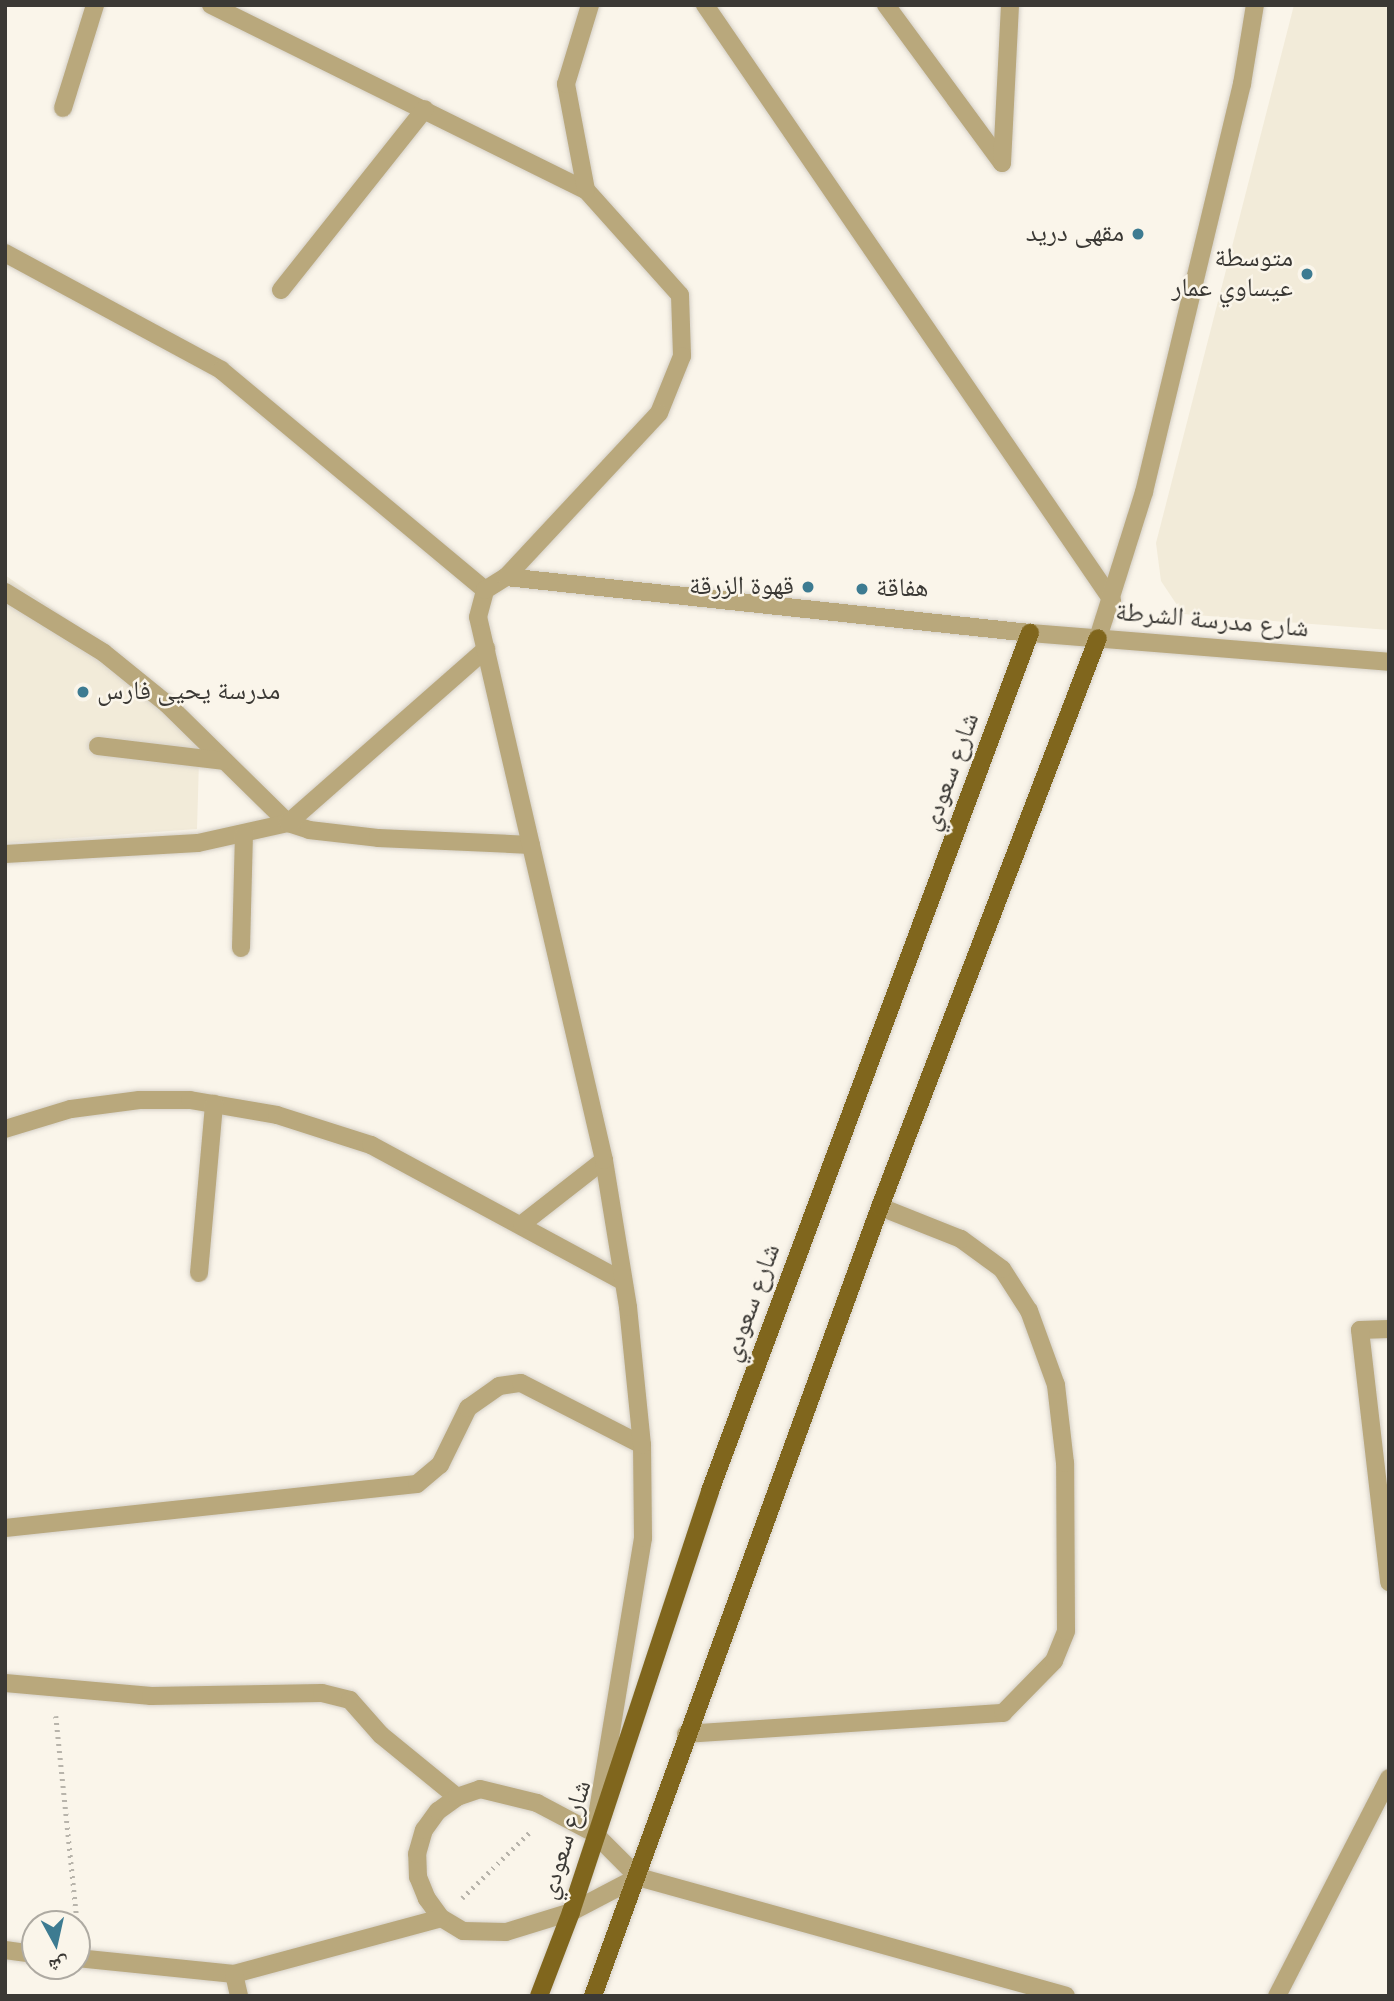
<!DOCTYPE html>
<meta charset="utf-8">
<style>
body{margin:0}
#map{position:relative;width:1394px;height:2001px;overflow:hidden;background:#faf5ea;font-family:Spectral,"Noto Naskh Arabic",serif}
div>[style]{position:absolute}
.built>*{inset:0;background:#f2ebd9}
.path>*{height:4.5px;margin-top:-2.25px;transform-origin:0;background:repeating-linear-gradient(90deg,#b8b4ab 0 2px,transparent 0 7px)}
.roads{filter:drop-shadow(0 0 2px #d4cfc6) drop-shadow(0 0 2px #d4cfc6)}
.minor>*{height:18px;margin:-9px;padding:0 9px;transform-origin:9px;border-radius:9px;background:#b9a87c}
.major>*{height:18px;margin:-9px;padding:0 9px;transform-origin:9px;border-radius:9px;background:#80661d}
.dots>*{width:19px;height:19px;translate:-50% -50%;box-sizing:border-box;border:4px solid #faf5ea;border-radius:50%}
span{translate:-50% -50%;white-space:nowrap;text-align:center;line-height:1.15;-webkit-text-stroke:5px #faf5ea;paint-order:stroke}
.poi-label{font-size:26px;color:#3b3935}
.right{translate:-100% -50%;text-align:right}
.left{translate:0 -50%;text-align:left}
.street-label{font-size:26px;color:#3b3935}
.frame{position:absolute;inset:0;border:7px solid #3b3935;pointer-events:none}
.north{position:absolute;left:21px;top:1910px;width:70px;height:70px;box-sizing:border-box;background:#faf5ea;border:2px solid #aeaaa2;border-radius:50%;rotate:172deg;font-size:19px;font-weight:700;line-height:28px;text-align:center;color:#3b3935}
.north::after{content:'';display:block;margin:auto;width:24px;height:32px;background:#3d7b91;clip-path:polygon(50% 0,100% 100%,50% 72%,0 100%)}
</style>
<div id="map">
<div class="built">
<i style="clip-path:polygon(1294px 5px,1389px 5px,1389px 630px,1183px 614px,1161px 581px,1156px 543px)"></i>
<i style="clip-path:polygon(5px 575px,122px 658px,200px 727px,197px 829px,5px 843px)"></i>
</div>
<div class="path">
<i style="left:56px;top:1716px;width:215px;rotate:84.1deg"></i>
<i style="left:462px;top:1898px;width:96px;rotate:-44.2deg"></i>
</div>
<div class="roads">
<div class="minor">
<i style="left:211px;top:5px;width:418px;rotate:26.3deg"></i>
<i style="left:586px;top:190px;width:141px;rotate:48.2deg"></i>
<i style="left:680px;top:295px;width:61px;rotate:88.1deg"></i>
<i style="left:682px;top:356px;width:61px;rotate:112deg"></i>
<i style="left:659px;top:413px;width:224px;rotate:133deg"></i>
<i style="left:705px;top:5px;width:721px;rotate:55.63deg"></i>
<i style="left:886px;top:5px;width:196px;rotate:53.7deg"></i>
<i style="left:1002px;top:163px;width:158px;rotate:-87.1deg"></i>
<i style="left:63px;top:108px;width:108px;rotate:-72.7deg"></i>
<i style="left:586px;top:190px;width:108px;rotate:-100.7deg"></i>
<i style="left:566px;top:84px;width:83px;rotate:-73.1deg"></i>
<i style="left:5px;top:253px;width:246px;rotate:28.4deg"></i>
<i style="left:221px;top:370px;width:344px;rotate:39.8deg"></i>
<i style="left:281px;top:290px;width:231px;rotate:-51.5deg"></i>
<i style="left:5px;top:592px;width:116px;rotate:31.6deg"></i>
<i style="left:104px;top:653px;width:81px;rotate:39deg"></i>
<i style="left:167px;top:704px;width:170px;rotate:44.5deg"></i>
<i style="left:288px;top:823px;width:22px;rotate:18deg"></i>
<i style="left:309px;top:830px;width:69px;rotate:6.6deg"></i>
<i style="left:378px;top:838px;width:153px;rotate:2.6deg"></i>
<i style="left:1098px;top:638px;width:153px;rotate:-72.5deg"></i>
<i style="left:1144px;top:492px;width:420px;rotate:-76.5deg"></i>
<i style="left:1242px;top:84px;width:80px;rotate:-80.7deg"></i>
<i style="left:98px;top:746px;width:126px;rotate:6.8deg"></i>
<i style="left:5px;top:854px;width:193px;rotate:-3.3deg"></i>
<i style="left:198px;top:843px;width:92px;rotate:-12.5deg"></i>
<i style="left:288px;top:823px;width:264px;rotate:-41.3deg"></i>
<i style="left:241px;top:948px;width:114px;rotate:-88.5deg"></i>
<i style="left:5px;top:1129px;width:69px;rotate:-16.9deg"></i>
<i style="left:71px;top:1109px;width:69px;rotate:-7.5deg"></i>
<i style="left:139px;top:1100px;width:51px"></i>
<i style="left:190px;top:1100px;width:88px;rotate:9.8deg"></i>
<i style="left:277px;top:1115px;width:99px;rotate:17.7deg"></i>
<i style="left:371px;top:1145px;width:286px;rotate:28.4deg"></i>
<i style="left:522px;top:1224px;width:104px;rotate:-38deg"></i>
<i style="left:199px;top:1273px;width:170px;rotate:-84.9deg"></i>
<i style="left:1389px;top:1329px;width:29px;rotate:178deg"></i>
<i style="left:1360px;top:1330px;width:254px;rotate:83.4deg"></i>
<i style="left:5px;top:1528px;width:414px;rotate:-6.1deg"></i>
<i style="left:417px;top:1484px;width:30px;rotate:-40deg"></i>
<i style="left:440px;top:1465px;width:64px;rotate:-63.8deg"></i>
<i style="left:468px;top:1408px;width:38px;rotate:-35deg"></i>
<i style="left:499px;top:1386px;width:22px;rotate:-8deg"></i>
<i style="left:521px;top:1383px;width:136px;rotate:27.1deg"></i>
<i style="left:5px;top:1683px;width:147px;rotate:5.1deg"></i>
<i style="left:151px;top:1696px;width:171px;rotate:-1deg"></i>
<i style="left:322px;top:1693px;width:29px;rotate:14deg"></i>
<i style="left:350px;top:1700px;width:47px;rotate:48.5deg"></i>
<i style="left:381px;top:1735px;width:98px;rotate:39.2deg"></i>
<i style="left:686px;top:1734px;width:318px;rotate:-3.8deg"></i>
<i style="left:1003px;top:1713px;width:73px;rotate:-45.6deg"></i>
<i style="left:1054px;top:1661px;width:32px;rotate:-68deg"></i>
<i style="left:1066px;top:1631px;width:168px;rotate:-90.3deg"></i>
<i style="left:1065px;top:1463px;width:79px;rotate:-96.6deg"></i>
<i style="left:1056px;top:1385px;width:79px;rotate:-110deg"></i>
<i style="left:1029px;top:1311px;width:50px;rotate:-122.7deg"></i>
<i style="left:1002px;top:1269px;width:51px;rotate:-143.8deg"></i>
<i style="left:961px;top:1239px;width:87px;rotate:-158.4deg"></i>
<i style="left:597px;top:1816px;width:282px;rotate:-80.6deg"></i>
<i style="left:643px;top:1538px;width:93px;rotate:-90.6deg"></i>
<i style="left:642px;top:1445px;width:139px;rotate:-95.8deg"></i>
<i style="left:628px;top:1307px;width:149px;rotate:-99.3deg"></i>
<i style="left:604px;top:1160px;width:557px;rotate:-103.06deg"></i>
<i style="left:478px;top:617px;width:28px;rotate:-75deg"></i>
<i style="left:485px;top:590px;width:25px;rotate:-32deg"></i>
<i style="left:506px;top:577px;width:527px;rotate:6.1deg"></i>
<i style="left:1030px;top:633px;width:360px;rotate:4.6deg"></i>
<i style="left:638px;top:1877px;width:76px;rotate:152.4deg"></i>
<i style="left:571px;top:1912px;width:68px;rotate:162.9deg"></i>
<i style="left:506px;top:1932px;width:43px;rotate:-178.7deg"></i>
<i style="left:463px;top:1931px;width:26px;rotate:-149deg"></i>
<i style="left:441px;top:1918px;width:24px;rotate:-126deg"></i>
<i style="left:427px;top:1899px;width:24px;rotate:-112deg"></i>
<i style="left:418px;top:1877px;width:23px;rotate:-92deg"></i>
<i style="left:417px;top:1854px;width:25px;rotate:-74deg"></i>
<i style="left:424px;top:1830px;width:24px;rotate:-54deg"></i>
<i style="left:438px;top:1811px;width:24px;rotate:-36deg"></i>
<i style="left:457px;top:1797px;width:24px;rotate:-19deg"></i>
<i style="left:480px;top:1789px;width:59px;rotate:13.8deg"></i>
<i style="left:537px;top:1803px;width:64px;rotate:27.8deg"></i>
<i style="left:594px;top:1833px;width:62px;rotate:45deg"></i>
<i style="left:638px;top:1877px;width:444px;rotate:15.5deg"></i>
<i style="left:5px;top:1950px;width:30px;rotate:8deg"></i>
<i style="left:77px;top:1958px;width:158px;rotate:5.8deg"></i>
<i style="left:234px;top:1974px;width:214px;rotate:-15.1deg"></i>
<i style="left:234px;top:1974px;width:23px;rotate:77deg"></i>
<i style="left:1277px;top:1996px;width:245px;rotate:-62.8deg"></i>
</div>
<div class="major">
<i style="left:539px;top:1996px;width:90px;rotate:-69.1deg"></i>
<i style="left:571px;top:1912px;width:443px;rotate:-71.7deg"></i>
<i style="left:710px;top:1491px;width:916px;rotate:-69.55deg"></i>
<i style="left:593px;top:1996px;width:840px;rotate:-70.01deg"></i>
<i style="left:880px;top:1207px;width:609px;rotate:-69.04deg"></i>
</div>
</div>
<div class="dots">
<i style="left:1138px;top:234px;background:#3d7b91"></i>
<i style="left:1307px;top:274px;background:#3d7b91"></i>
<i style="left:808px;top:587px;background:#3d7b91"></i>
<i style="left:862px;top:589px;background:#3d7b91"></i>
<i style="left:83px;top:692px;background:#3d7b91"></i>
</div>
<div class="poi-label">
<span class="right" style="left:1124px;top:234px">مقهى دريد</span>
<span class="right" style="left:1293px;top:274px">متوسطة<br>عيساوي عمار</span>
<span class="right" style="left:794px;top:587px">قهوة الزرقة</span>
<span class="left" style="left:876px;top:589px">هفاقة</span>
<span class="left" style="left:97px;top:692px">مدرسة يحيى فارس</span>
</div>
<div class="street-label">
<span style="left:1212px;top:621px;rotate:5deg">شارع مدرسة الشرطة</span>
<span style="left:951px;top:772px;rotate:-70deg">شارع سعودي</span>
<span style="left:752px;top:1303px;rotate:-70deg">شارع سعودي</span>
<span style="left:566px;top:1840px;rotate:-73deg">شارع سعودي</span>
</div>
<div class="frame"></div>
<div class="north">ش</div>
</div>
